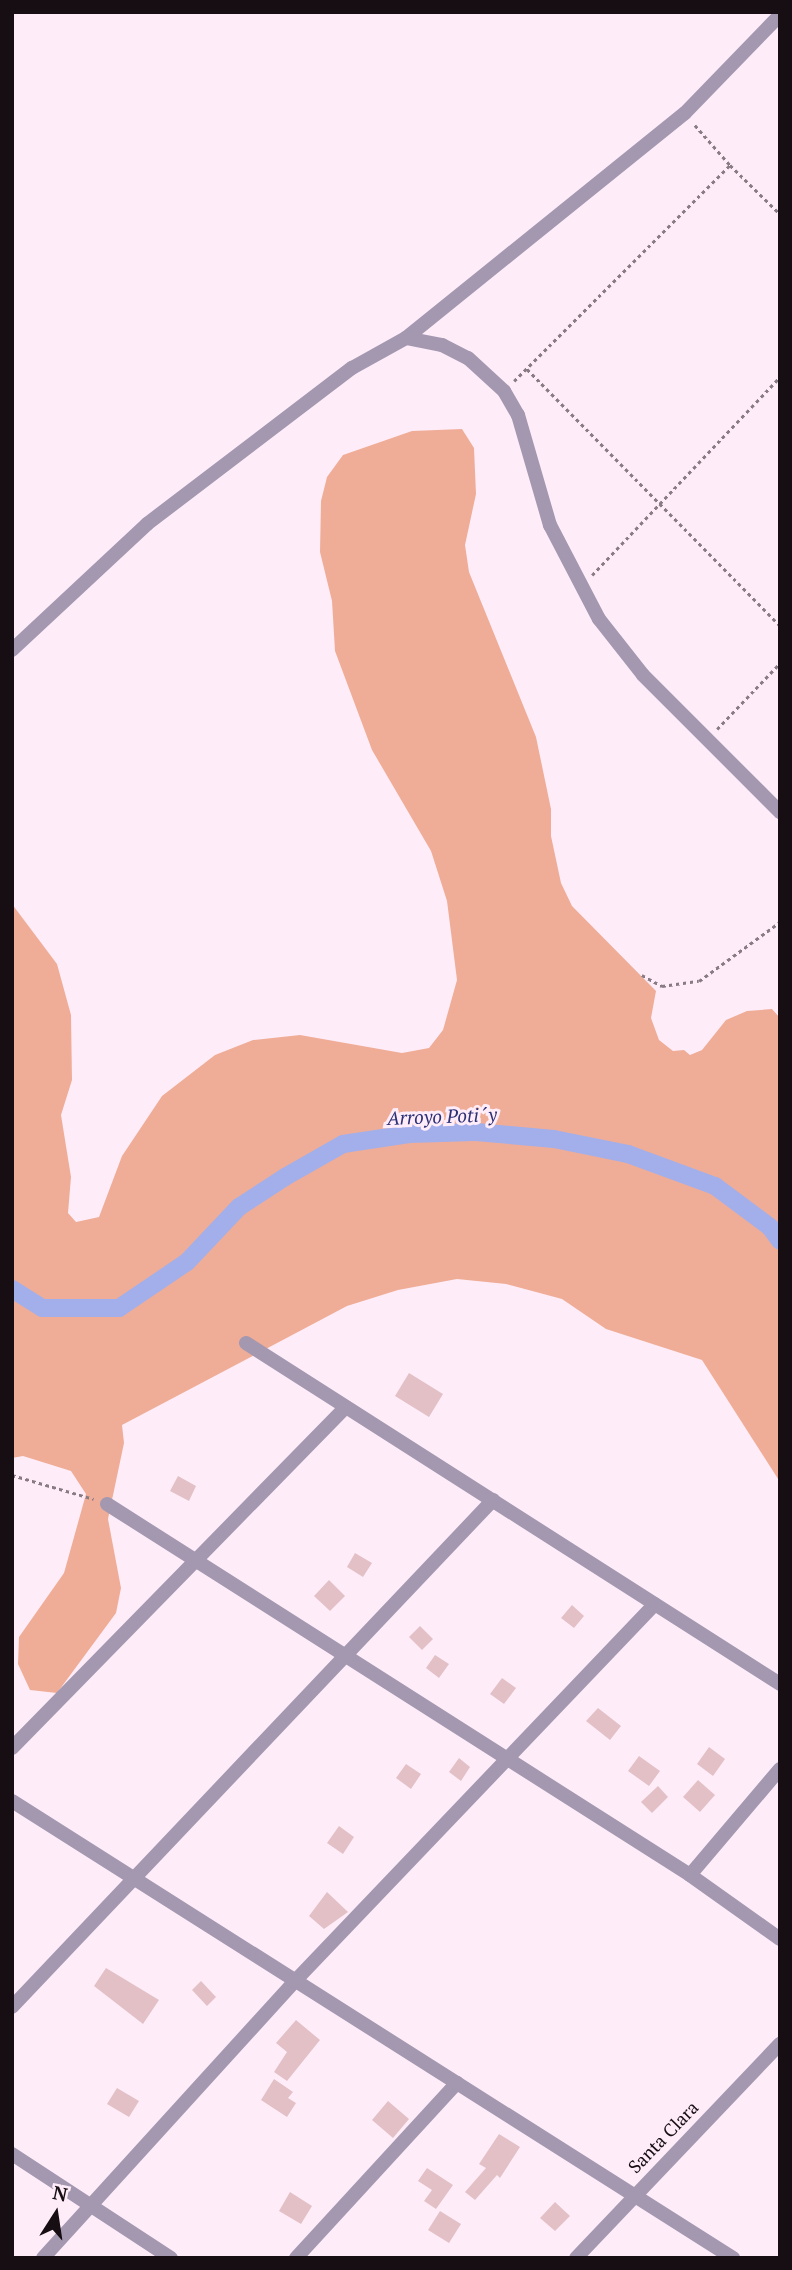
<!DOCTYPE html>
<meta charset="utf-8">
<style>
body{margin:0}
#map{position:relative;width:792px;height:2270px;overflow:hidden;background:#feedf8;font-family:"PT Serif",serif}
div>[style]{position:absolute}
.green>*{inset:0;background:#efad98}
.canal>*{height:18px;margin:-9px;padding:0 9px;transform-origin:9px;border-radius:9px;background:#a3afea}
.building>*{inset:0;background:#e3c0c6}
.path>*{height:2.5px;margin-top:-1.25px;transform-origin:0;background:repeating-linear-gradient(90deg,#887b83 0 3.5px,transparent 0 7px)}
.minor>*{height:14px;margin:-7px;padding:0 7px;transform-origin:7px;border-radius:7px;background:#a498b1}
span{translate:-50% -50%;white-space:nowrap;text-align:center;line-height:1.15;-webkit-text-stroke:6px #feedf8;paint-order:stroke}
.street-label{font-size:18px;color:#170e14}
.water-label{font-size:19px;color:#2c3075;font-style:italic}
.frame{position:absolute;inset:0;border:14px solid #170e14;pointer-events:none}
.north{position:absolute;left:21px;top:2179px;width:70px;height:70px;-webkit-text-stroke:5px #feedf8;paint-order:stroke;rotate:12deg;font-size:19px;font-weight:700;line-height:28px;text-align:center;color:#170e14}
.north::after{content:'';display:block;margin:auto;width:24px;height:32px;background:#170e14;clip-path:polygon(50% 0,100% 100%,50% 72%,0 100%)}
</style>
<div id="map">
<div class="green">
<i style="clip-path:polygon(462px 429px,474px 448px,476px 494px,465px 545px,469px 572px,536px 737px,551px 809px,551px 836px,561px 883px,572px 906px,656px 991px,651px 1018px,659px 1040px,673px 1051px,684px 1050px,690px 1055px,702px 1050px,726px 1020px,747px 1011px,772px 1009px,780px 1018px,780px 1482px,702px 1360px,606px 1329px,562px 1299px,506px 1284px,457px 1279px,398px 1290px,347px 1306px,122px 1425px,124px 1443px,108px 1519px,121px 1588px,116px 1613px,57px 1693px,30px 1690px,18px 1664px,19px 1637px,64px 1573px,86px 1494px,71px 1471px,23px 1456px,12px 1458px,12px 904px,57px 964px,71px 1015px,72px 1080px,61px 1115px,71px 1177px,68px 1213px,76px 1222px,99px 1217px,122px 1156px,162px 1096px,215px 1055px,253px 1040px,300px 1035px,402px 1053px,429px 1048px,443px 1030px,457px 980px,447px 901px,431px 851px,372px 750px,335px 651px,332px 601px,320px 552px,321px 501px,327px 477px,343px 455px,412px 431px)"></i>
</div>
<div class="canal">
<i style="left:12px;top:1289px;width:36px;rotate:32deg"></i>
<i style="left:42px;top:1308px;width:77px"></i>
<i style="left:119px;top:1308px;width:82px;rotate:-34.1deg"></i>
<i style="left:187px;top:1262px;width:76px;rotate:-46.6deg"></i>
<i style="left:239px;top:1207px;width:55px;rotate:-33.1deg"></i>
<i style="left:285px;top:1177px;width:67px;rotate:-29.6deg"></i>
<i style="left:343px;top:1144px;width:67px;rotate:-8.6deg"></i>
<i style="left:409px;top:1134px;width:67px;rotate:-1.7deg"></i>
<i style="left:476px;top:1132px;width:78px;rotate:5.1deg"></i>
<i style="left:554px;top:1139px;width:76px;rotate:11.5deg"></i>
<i style="left:628px;top:1154px;width:93px;rotate:20.2deg"></i>
<i style="left:715px;top:1186px;width:69px;rotate:36.7deg"></i>
<i style="left:770px;top:1227px;width:17px;rotate:54deg"></i>
</div>
<div class="building">
<i style="clip-path:polygon(409px 1373px,443px 1394px,429px 1417px,395px 1396px)"></i>
<i style="clip-path:polygon(178px 1476px,196px 1486px,189px 1501px,170px 1491px)"></i>
<i style="clip-path:polygon(355px 1553px,372px 1563px,363px 1577px,347px 1567px)"></i>
<i style="clip-path:polygon(329px 1580px,345px 1596px,330px 1611px,314px 1596px)"></i>
<i style="clip-path:polygon(572px 1605px,584px 1616px,574px 1628px,561px 1618px)"></i>
<i style="clip-path:polygon(420px 1626px,433px 1639px,422px 1650px,409px 1637px)"></i>
<i style="clip-path:polygon(435px 1655px,449px 1664px,439px 1678px,426px 1668px)"></i>
<i style="clip-path:polygon(502px 1678px,516px 1688px,504px 1704px,490px 1694px)"></i>
<i style="clip-path:polygon(598px 1708px,621px 1726px,610px 1740px,586px 1721px)"></i>
<i style="clip-path:polygon(709px 1747px,725px 1759px,713px 1776px,697px 1764px)"></i>
<i style="clip-path:polygon(639px 1756px,660px 1771px,649px 1786px,628px 1771px)"></i>
<i style="clip-path:polygon(459px 1758px,470px 1767px,461px 1781px,449px 1772px)"></i>
<i style="clip-path:polygon(406px 1764px,421px 1774px,411px 1789px,396px 1778px)"></i>
<i style="clip-path:polygon(698px 1780px,715px 1795px,700px 1812px,683px 1797px)"></i>
<i style="clip-path:polygon(658px 1786px,668px 1797px,652px 1813px,641px 1802px)"></i>
<i style="clip-path:polygon(339px 1826px,354px 1837px,343px 1854px,327px 1843px)"></i>
<i style="clip-path:polygon(327px 1892px,348px 1912px,324px 1929px,309px 1916px)"></i>
<i style="clip-path:polygon(106px 1968px,159px 2000px,143px 2024px,94px 1986px)"></i>
<i style="clip-path:polygon(201px 1981px,216px 1997px,207px 2006px,192px 1990px)"></i>
<i style="clip-path:polygon(296px 2020px,320px 2040px,287px 2081px,274px 2072px,287px 2052px,276px 2043px)"></i>
<i style="clip-path:polygon(274px 2079px,293px 2092px,288px 2098px,296px 2103px,287px 2117px,261px 2100px)"></i>
<i style="clip-path:polygon(117px 2088px,139px 2101px,129px 2117px,107px 2104px)"></i>
<i style="clip-path:polygon(388px 2101px,409px 2119px,393px 2138px,372px 2120px)"></i>
<i style="clip-path:polygon(499px 2134px,520px 2147px,500px 2178px,497px 2175px,475px 2200px,465px 2192px,486px 2168px,479px 2164px)"></i>
<i style="clip-path:polygon(427px 2168px,453px 2185px,436px 2209px,424px 2201px,432px 2190px,418px 2181px)"></i>
<i style="clip-path:polygon(290px 2192px,312px 2206px,301px 2224px,279px 2211px)"></i>
<i style="clip-path:polygon(555px 2202px,570px 2216px,555px 2231px,540px 2218px)"></i>
<i style="clip-path:polygon(440px 2211px,461px 2224px,449px 2243px,428px 2230px)"></i>
</div>
<div class="path">
<i style="left:695px;top:125px;width:53px;rotate:48.8deg"></i>
<i style="left:527px;top:369px;width:361px;rotate:45.4deg"></i>
<i style="left:514px;top:381px;width:305px;rotate:-45deg"></i>
<i style="left:730px;top:165px;width:70px;rotate:44.4deg"></i>
<i style="left:592px;top:575px;width:273px;rotate:-46.5deg"></i>
<i style="left:717px;top:729px;width:91px;rotate:-46.3deg"></i>
<i style="left:642px;top:975px;width:23px;rotate:29deg"></i>
<i style="left:662px;top:986px;width:37px;rotate:-8deg"></i>
<i style="left:699px;top:981px;width:100px;rotate:-36.1deg"></i>
<i style="left:12px;top:1475px;width:85px;rotate:16.3deg"></i>
</div>
<div class="minor">
<i style="left:406px;top:338px;width:358px;rotate:-38.9deg"></i>
<i style="left:685px;top:113px;width:136px;rotate:-45.9deg"></i>
<i style="left:12px;top:650px;width:185px;rotate:-43deg"></i>
<i style="left:147px;top:524px;width:258px;rotate:-37.3deg"></i>
<i style="left:352px;top:368px;width:62px;rotate:-29.1deg"></i>
<i style="left:406px;top:338px;width:37px;rotate:11deg"></i>
<i style="left:442px;top:345px;width:29px;rotate:27deg"></i>
<i style="left:468px;top:358px;width:49px;rotate:42.5deg"></i>
<i style="left:504px;top:391px;width:28px;rotate:60deg"></i>
<i style="left:518px;top:415px;width:115px;rotate:73.8deg"></i>
<i style="left:550px;top:525px;width:106px;rotate:62.5deg"></i>
<i style="left:599px;top:619px;width:71px;rotate:51.8deg"></i>
<i style="left:643px;top:675px;width:194px;rotate:45deg"></i>
<i style="left:246px;top:1343px;width:634px;rotate:32.56deg"></i>
<i style="left:107px;top:1504px;width:691px;rotate:32.47deg"></i>
<i style="left:690px;top:1875px;width:110px;rotate:35.4deg"></i>
<i style="left:12px;top:1748px;width:477px;rotate:-45.6deg"></i>
<i style="left:12px;top:1801px;width:854px;rotate:32.37deg"></i>
<i style="left:690px;top:1875px;width:139px;rotate:-49.7deg"></i>
<i style="left:12px;top:2007px;width:699px;rotate:-46.51deg"></i>
<i style="left:12px;top:2154px;width:190px;rotate:33.2deg"></i>
<i style="left:43px;top:2258px;width:374px;rotate:-47.7deg"></i>
<i style="left:295px;top:1981px;width:521px;rotate:-46.32deg"></i>
<i style="left:296px;top:2258px;width:238px;rotate:-47.4deg"></i>
<i style="left:576px;top:2258px;width:296px;rotate:-46.4deg"></i>
</div>
<div class="street-label">
<span style="left:663px;top:2137px;rotate:-46deg">Santa Clara</span>
</div>
<div class="water-label">
<span style="left:442px;top:1116px;rotate:-2deg">Arroyo Poti´y</span>
</div>
<div class="frame"></div>
<div class="north">N</div>
</div>
